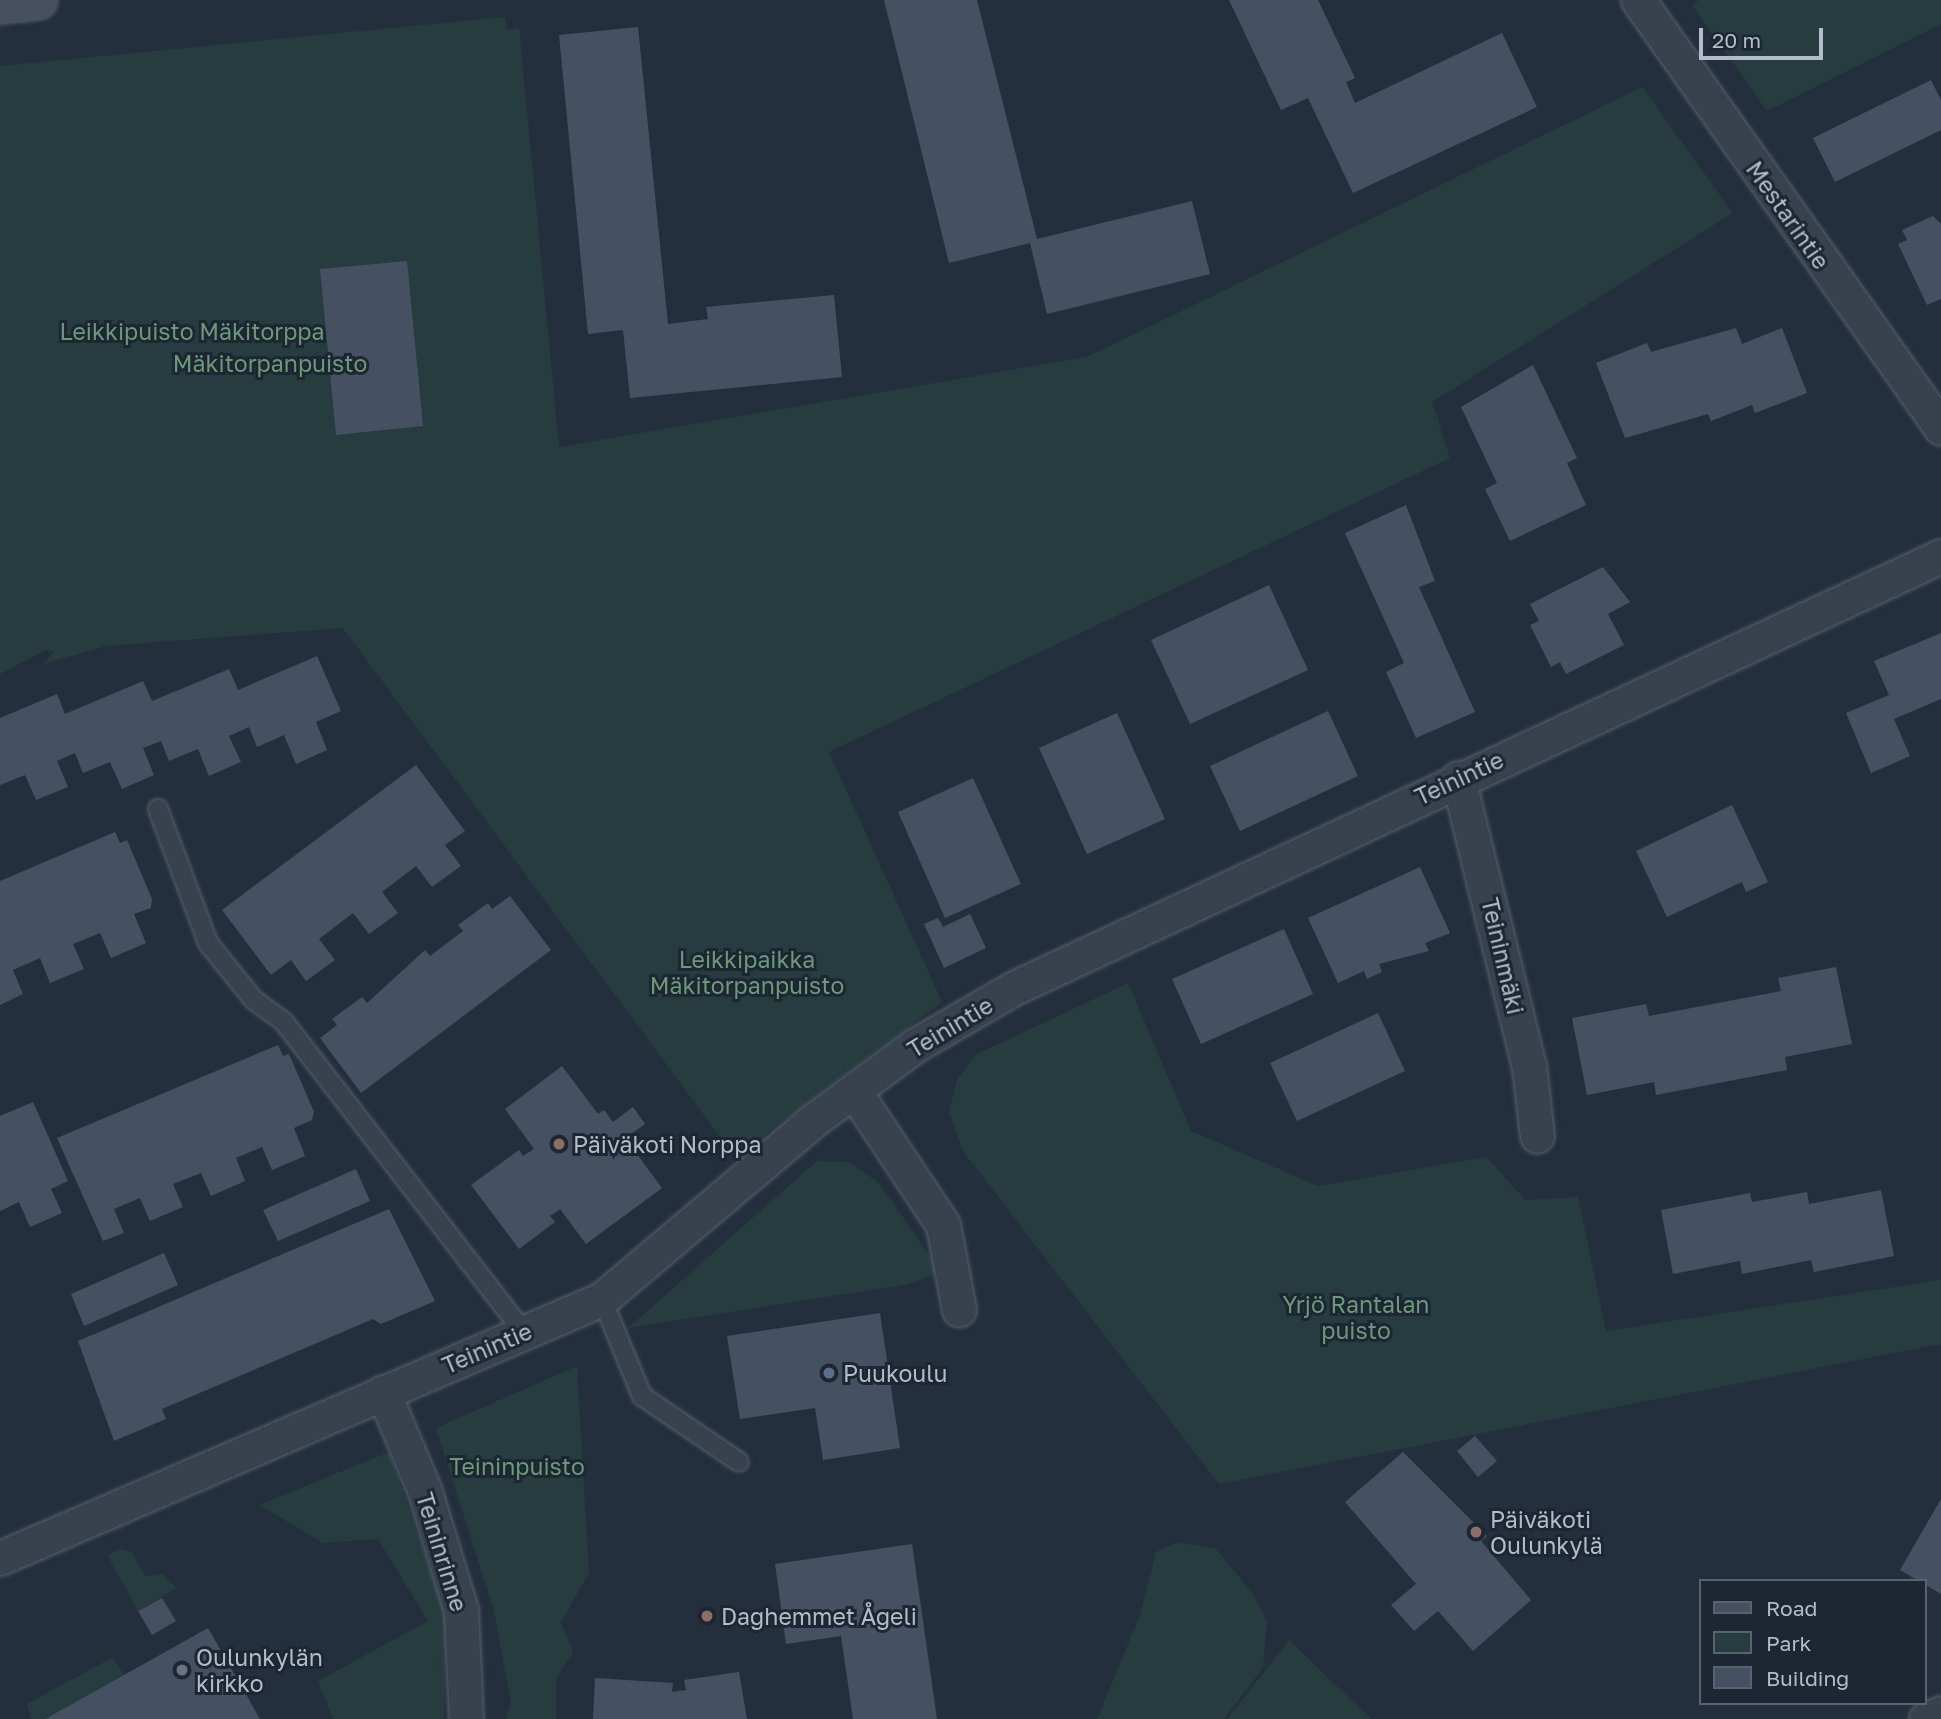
<!DOCTYPE html>
<meta charset="utf-8">
<style>
body{margin:0}
#map{position:relative;width:1941px;height:1719px;overflow:hidden;background:#242f3e;font-family:"Golos Text",sans-serif}
div>[style]{position:absolute}
.green>*{inset:0;background:#263c3f}
.building>*{inset:0;background:#455162}
.roads{filter:drop-shadow(0 0 2px #565f6c) drop-shadow(0 0 2px #565f6c)}
.lane>*{height:18px;margin:-9px;padding:0 9px;transform-origin:9px;border-radius:9px;background:#38414e}
.street>*{height:33px;margin:-16.5px;padding:0 16.5px;transform-origin:16.5px;border-radius:16.5px;background:#38414e}
.secondary>*{height:38px;margin:-19px;padding:0 19px;transform-origin:19px;border-radius:19px;background:#465061}
.dots>*{width:19px;height:19px;translate:-50% -50%;box-sizing:border-box;border:4px solid #1d2633;border-radius:50%}
span{translate:-50% -50%;white-space:nowrap;text-align:center;line-height:1.15;-webkit-text-stroke:6px #1d2633;paint-order:stroke}
.street-label{font-size:23px;color:#b4bcc9}
.park-label{font-size:23px;color:#6b9a76}
.poi-label{font-size:23px;color:#b4bcc9}
.left{translate:0 -50%;text-align:left}
.legend{position:absolute;left:1699px;top:1579px;width:228px;height:126px;box-sizing:border-box;background:#1d2633;border:2px solid #59626f;margin:0;padding:9px 12px;list-style:none;font-size:21px;color:#b4bcc9}
.legend li{display:flex;align-items:center;gap:14px;height:35px}
.legend b{width:35px;border:2px solid #59626f}
.scale{position:absolute;left:1699px;top:28px;width:124px;height:32px;box-sizing:border-box;border:4px solid #b4bcc9;border-top:0;padding-left:9px;font-size:21px;line-height:24px;white-space:nowrap;color:#b4bcc9;-webkit-text-stroke:5px #1d2633;paint-order:stroke}
</style>
<div id="map">
<div class="green">
<i style="clip-path:polygon(1699px 0,1941px 0,1941px 24px,1767px 111px,1692px 5px)"></i>
<i style="clip-path:polygon(505px 17px,507px 30px,519px 28px,559px 447px,1087px 357px,1642px 87px,1733px 213px,1432px 402px,1450px 458px,829px 752px,942px 1002px,735px 1157px,343px 628px,106px 646px,43px 664px,55px 650px,44px 651px,0 674px,0 66px)"></i>
<i style="clip-path:polygon(1128px 983px,1191px 1131px,1318px 1186px,1487px 1157px,1525px 1200px,1578px 1197px,1606px 1331px,1941px 1280px,1941px 1344px,1219px 1484px,963px 1151px,949px 1112px,957px 1080px,975px 1055px)"></i>
<i style="clip-path:polygon(817px 1161px,849px 1162px,879px 1183px,941px 1272px,909px 1284px,628px 1328px)"></i>
<i style="clip-path:polygon(577px 1366px,589px 1573px,561px 1622px,573px 1652px,556px 1679px,556px 1719px,506px 1719px,511px 1703px,494px 1611px,436px 1428px)"></i>
<i style="clip-path:polygon(389px 1452px,446px 1615px,444px 1719px,333px 1719px,318px 1681px,428px 1621px,378px 1539px,323px 1543px,259px 1505px)"></i>
<i style="clip-path:polygon(1178px 1542px,1216px 1549px,1254px 1595px,1267px 1621px,1263px 1668px,1224px 1719px,1097px 1719px,1140px 1615px,1156px 1552px)"></i>
<i style="clip-path:polygon(120px 1549px,132px 1552px,145px 1576px,163px 1574px,176px 1588px,138px 1611px,107px 1555px)"></i>
<i style="clip-path:polygon(1289px 1640px,1371px 1719px,1227px 1719px)"></i>
<i style="clip-path:polygon(113px 1657px,124px 1675px,45px 1719px,31px 1719px,27px 1704px)"></i>
</div>
<div class="building">
<i style="clip-path:polygon(884px 0,977px 0,1037px 239px,1192px 201px,1210px 274px,1047px 314px,1030px 243px,949px 263px)"></i>
<i style="clip-path:polygon(1229px 0,1318px 0,1355px 78px,1346px 82px,1355px 103px,1502px 33px,1537px 107px,1353px 193px,1308px 98px,1281px 110px)"></i>
<i style="clip-path:polygon(638px 27px,668px 324px,708px 319px,706px 307px,834px 295px,842px 377px,630px 398px,623px 330px,588px 334px,559px 35px)"></i>
<i style="clip-path:polygon(1931px 80px,1941px 100px,1941px 130px,1835px 182px,1813px 138px)"></i>
<i style="clip-path:polygon(1933px 216px,1941px 224px,1941px 299px,1927px 305px,1898px 244px,1907px 240px,1902px 230px)"></i>
<i style="clip-path:polygon(407px 261px,423px 426px,336px 435px,320px 269px)"></i>
<i style="clip-path:polygon(1736px 328px,1742px 344px,1782px 328px,1807px 393px,1755px 413px,1752px 405px,1711px 421px,1708px 414px,1625px 438px,1596px 363px,1647px 343px,1651px 352px)"></i>
<i style="clip-path:polygon(1533px 365px,1577px 458px,1567px 463px,1586px 505px,1510px 541px,1485px 489px,1497px 483px,1461px 407px)"></i>
<i style="clip-path:polygon(1406px 505px,1435px 581px,1419px 587px,1475px 712px,1416px 738px,1386px 672px,1404px 663px,1345px 533px)"></i>
<i style="clip-path:polygon(1603px 567px,1630px 602px,1608px 614px,1624px 645px,1566px 674px,1560px 662px,1551px 667px,1530px 625px,1539px 621px,1530px 604px)"></i>
<i style="clip-path:polygon(1269px 585px,1308px 670px,1190px 724px,1151px 640px)"></i>
<i style="clip-path:polygon(1941px 633px,1941px 699px,1894px 719px,1910px 756px,1871px 773px,1846px 713px,1889px 695px,1874px 661px)"></i>
<i style="clip-path:polygon(317px 656px,341px 711px,316px 722px,327px 750px,296px 764px,284px 735px,257px 747px,249px 727px,229px 736px,241px 762px,209px 776px,198px 749px,169px 761px,161px 741px,143px 748px,154px 775px,122px 789px,110px 762px,83px 773px,75px 753px,57px 761px,68px 787px,36px 800px,25px 775px,0 785px,0 718px,57px 694px,65px 714px,143px 681px,152px 701px,229px 669px,238px 690px)"></i>
<i style="clip-path:polygon(1328px 711px,1358px 776px,1240px 831px,1210px 766px)"></i>
<i style="clip-path:polygon(1117px 713px,1165px 819px,1087px 854px,1039px 748px)"></i>
<i style="clip-path:polygon(416px 765px,465px 831px,445px 845px,461px 866px,432px 887px,416px 866px,382px 892px,398px 913px,369px 934px,353px 913px,319px 939px,335px 960px,306px 981px,291px 960px,271px 975px,222px 910px)"></i>
<i style="clip-path:polygon(973px 778px,1021px 884px,945px 918px,898px 812px)"></i>
<i style="clip-path:polygon(1732px 805px,1768px 882px,1746px 892px,1742px 882px,1667px 917px,1636px 851px)"></i>
<i style="clip-path:polygon(115px 832px,120px 843px,127px 840px,152px 899px,151px 908px,134px 914px,146px 943px,111px 958px,100px 933px,73px 944px,84px 969px,50px 983px,40px 958px,13px 970px,23px 994px,0 1005px,0 881px)"></i>
<i style="clip-path:polygon(1420px 867px,1450px 933px,1425px 943px,1429px 951px,1379px 964px,1382px 972px,1367px 979px,1364px 971px,1338px 983px,1308px 918px)"></i>
<i style="clip-path:polygon(510px 896px,551px 950px,361px 1093px,320px 1038px,337px 1025px,332px 1019px,362px 997px,367px 1003px,425px 950px,430px 956px,463px 931px,458px 925px,488px 903px,492px 909px)"></i>
<i style="clip-path:polygon(970px 914px,986px 948px,944px 968px,924px 924px,938px 918px,943px 927px)"></i>
<i style="clip-path:polygon(1284px 929px,1313px 994px,1201px 1044px,1172px 979px)"></i>
<i style="clip-path:polygon(1836px 967px,1852px 1044px,1785px 1057px,1787px 1070px,1656px 1095px,1654px 1082px,1587px 1095px,1572px 1018px,1646px 1004px,1649px 1016px,1781px 991px,1778px 978px)"></i>
<i style="clip-path:polygon(1378px 1013px,1405px 1071px,1297px 1121px,1270px 1063px)"></i>
<i style="clip-path:polygon(278px 1045px,283px 1056px,289px 1054px,314px 1112px,312px 1120px,294px 1128px,305px 1156px,272px 1170px,262px 1147px,236px 1158px,245px 1181px,211px 1196px,201px 1173px,173px 1184px,183px 1207px,150px 1221px,140px 1198px,114px 1209px,124px 1233px,103px 1241px,57px 1138px)"></i>
<i style="clip-path:polygon(562px 1066px,598px 1114px,604px 1110px,613px 1122px,633px 1107px,645px 1124px,625px 1138px,662px 1188px,586px 1244px,560px 1209px,550px 1216px,555px 1222px,519px 1249px,471px 1185px,519px 1150px,523px 1156px,534px 1149px,505px 1109px)"></i>
<i style="clip-path:polygon(33px 1102px,68px 1181px,51px 1189px,62px 1213px,30px 1227px,19px 1202px,0 1211px,0 1116px)"></i>
<i style="clip-path:polygon(356px 1169px,370px 1201px,278px 1241px,263px 1210px)"></i>
<i style="clip-path:polygon(1881px 1190px,1894px 1256px,1814px 1272px,1811px 1260px,1742px 1274px,1740px 1261px,1673px 1274px,1661px 1210px,1750px 1193px,1752px 1202px,1807px 1192px,1809px 1204px)"></i>
<i style="clip-path:polygon(389px 1209px,435px 1301px,381px 1324px,373px 1319px,162px 1409px,166px 1419px,114px 1441px,78px 1341px)"></i>
<i style="clip-path:polygon(164px 1253px,178px 1285px,84px 1326px,71px 1294px)"></i>
<i style="clip-path:polygon(880px 1313px,900px 1448px,823px 1460px,815px 1408px,740px 1419px,727px 1336px)"></i>
<i style="clip-path:polygon(1475px 1436px,1497px 1461px,1478px 1477px,1457px 1451px)"></i>
<i style="clip-path:polygon(1403px 1452px,1487px 1536px,1481px 1541px,1531px 1600px,1473px 1651px,1438px 1611px,1414px 1631px,1391px 1605px,1416px 1584px,1345px 1502px)"></i>
<i style="clip-path:polygon(1941px 1499px,1941px 1594px,1900px 1570px)"></i>
<i style="clip-path:polygon(912px 1544px,937px 1719px,853px 1719px,841px 1636px,786px 1644px,775px 1564px)"></i>
<i style="clip-path:polygon(162px 1598px,176px 1621px,152px 1635px,138px 1611px)"></i>
<i style="clip-path:polygon(208px 1628px,260px 1719px,45px 1719px,142px 1665px)"></i>
<i style="clip-path:polygon(739px 1672px,747px 1719px,593px 1719px,595px 1678px,673px 1683px,672px 1692px,686px 1690px,684px 1680px)"></i>
</div>
<div class="roads">
<div class="lane">
<i style="left:158px;top:809px;width:143px;rotate:69.5deg"></i>
<i style="left:208px;top:943px;width:73px;rotate:51.1deg"></i>
<i style="left:254px;top:1000px;width:37px;rotate:36deg"></i>
<i style="left:284px;top:1022px;width:393px;rotate:52.3deg"></i>
<i style="left:602px;top:1299px;width:105px;rotate:67.6deg"></i>
<i style="left:642px;top:1396px;width:117px;rotate:34.2deg"></i>
</div>
<div class="street">
<i style="left:1638px;top:0;width:524px;rotate:54.7deg"></i>
<i style="left:1458px;top:778px;width:297px;rotate:76.2deg"></i>
<i style="left:1529px;top:1066px;width:70px;rotate:83.5deg"></i>
<i style="left:854px;top:1091px;width:161px;rotate:56.4deg"></i>
<i style="left:943px;top:1225px;width:86px;rotate:79.3deg"></i>
<i style="left:383px;top:1392px;width:105px;rotate:67.1deg"></i>
<i style="left:424px;top:1489px;width:127px;rotate:73deg"></i>
<i style="left:461px;top:1610px;width:109px;rotate:87.4deg"></i>
<i style="left:0;top:1558px;width:655px;rotate:-23.28deg"></i>
<i style="left:602px;top:1299px;width:272px;rotate:-40.2deg"></i>
<i style="left:810px;top:1123px;width:129px;rotate:-36.5deg"></i>
<i style="left:914px;top:1046px;width:116px;rotate:-30.1deg"></i>
<i style="left:1014px;top:988px;width:1023px;rotate:-24.99deg"></i>
<i style="left:1926px;top:1719px;width:16px;rotate:-22deg"></i>
</div>
<div class="secondary">
<i style="left:0;top:4px;width:38px;rotate:-6deg"></i>
</div>
</div>
<div class="dots">
<i style="left:559px;top:1144px;background:#8d6e63"></i>
<i style="left:829px;top:1373px;background:#5c6f8a"></i>
<i style="left:1476px;top:1532px;background:#8d6e63"></i>
<i style="left:707px;top:1616px;background:#8d6e63"></i>
<i style="left:182px;top:1670px;background:#6b7280"></i>
</div>
<div class="street-label">
<span style="left:1788px;top:215px;rotate:55deg">Mestarintie</span>
<span style="left:1459px;top:778px;rotate:-25deg">Teinintie</span>
<span style="left:1503px;top:956px;rotate:77deg">Teininmäki</span>
<span style="left:950px;top:1027px;rotate:-31deg">Teinintie</span>
<span style="left:487px;top:1348px;rotate:-23deg">Teinintie</span>
<span style="left:442px;top:1552px;rotate:73deg">Teininrinne</span>
</div>
<div class="park-label">
<span style="left:192px;top:331px">Leikkipuisto Mäkitorppa</span>
<span style="left:270px;top:363px">Mäkitorpanpuisto</span>
<span style="left:747px;top:972px">Leikkipaikka<br>Mäkitorpanpuisto</span>
<span style="left:1356px;top:1317px">Yrjö Rantalan<br>puisto</span>
<span style="left:517px;top:1466px">Teininpuisto</span>
</div>
<div class="poi-label">
<span class="left" style="left:573px;top:1144px">Päiväkoti Norppa</span>
<span class="left" style="left:843px;top:1373px">Puukoulu</span>
<span class="left" style="left:1490px;top:1532px">Päiväkoti<br>Oulunkylä</span>
<span class="left" style="left:721px;top:1616px">Daghemmet Ågeli</span>
<span class="left" style="left:196px;top:1670px">Oulunkylän<br>kirkko</span>
</div>
<ul class="legend">
<li><b style="height:9px;background:#465061"></b>Road</li>
<li><b style="height:19px;background:#263c3f"></b>Park</li>
<li><b style="height:19px;background:#455162"></b>Building</li>
</ul>
<div class="scale">20 m</div>
</div>
